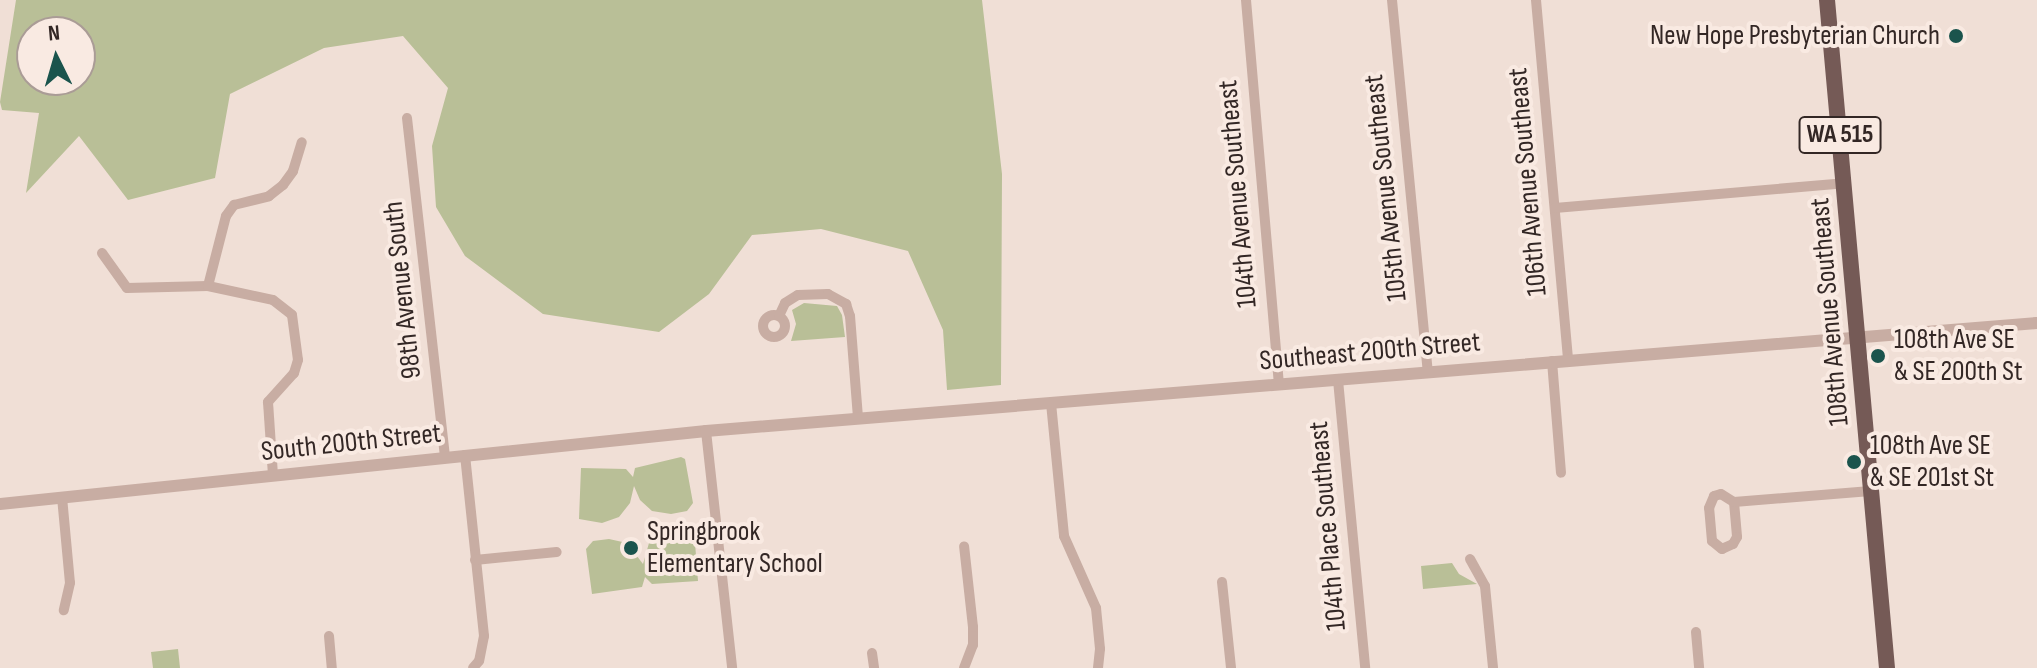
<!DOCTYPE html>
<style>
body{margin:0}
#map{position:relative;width:2037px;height:668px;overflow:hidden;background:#f0dfd6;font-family:"Sofia Sans Condensed",sans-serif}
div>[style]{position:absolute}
.green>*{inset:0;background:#b9bf97}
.minor>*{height:10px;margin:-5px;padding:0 5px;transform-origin:5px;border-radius:5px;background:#c8ada3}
.minor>.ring{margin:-5px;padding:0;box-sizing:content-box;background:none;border:10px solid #c8ada3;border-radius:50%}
.tertiary>*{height:12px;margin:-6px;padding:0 6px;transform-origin:6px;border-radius:6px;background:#c8ada3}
.primary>*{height:16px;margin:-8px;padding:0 8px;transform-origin:8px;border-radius:8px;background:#755a56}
.dots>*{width:22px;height:22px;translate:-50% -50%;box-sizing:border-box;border:4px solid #f9eae2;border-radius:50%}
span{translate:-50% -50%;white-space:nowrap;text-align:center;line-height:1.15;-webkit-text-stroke:8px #f9eae2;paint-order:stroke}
.shield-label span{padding:2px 6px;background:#f9eae2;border:2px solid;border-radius:6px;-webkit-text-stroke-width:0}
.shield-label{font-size:26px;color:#332725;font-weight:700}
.poi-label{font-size:28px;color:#332725}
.right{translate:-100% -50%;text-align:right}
.left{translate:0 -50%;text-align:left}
.street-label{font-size:28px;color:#332725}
.north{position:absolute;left:16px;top:16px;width:80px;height:80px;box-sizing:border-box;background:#f9eae2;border:2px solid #aa9c96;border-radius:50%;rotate:355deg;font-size:22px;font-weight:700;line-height:32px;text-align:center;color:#332725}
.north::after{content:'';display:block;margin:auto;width:28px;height:36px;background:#1b544d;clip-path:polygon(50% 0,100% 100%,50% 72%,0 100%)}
</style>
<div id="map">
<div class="green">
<i style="clip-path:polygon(evenodd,16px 0,982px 0,1002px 174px,1001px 385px,947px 390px,943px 330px,908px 251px,821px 229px,752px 235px,709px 294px,659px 332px,543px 314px,465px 256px,436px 207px,432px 146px,448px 88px,403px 36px,324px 48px,230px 94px,215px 178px,128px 200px,79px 136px,26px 193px,39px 113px,2px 110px,0 102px,16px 0,32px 32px,80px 32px,80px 80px,32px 80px,32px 32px)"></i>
<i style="clip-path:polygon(804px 303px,837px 306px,842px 315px,845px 337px,791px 341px,796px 324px,792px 310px)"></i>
<i style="clip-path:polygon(681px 457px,685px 459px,693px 503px,687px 511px,671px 514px,652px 511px,640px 500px,634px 486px,630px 503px,619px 517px,602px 523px,579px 519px,581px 468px,626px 469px,633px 477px,635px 468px)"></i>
<i style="clip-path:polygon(690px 528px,694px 530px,698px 581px,652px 584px,645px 577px,642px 587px,592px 594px,586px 549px,593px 541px,609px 539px,627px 543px,643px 564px,649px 543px,655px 536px,671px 529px)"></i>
<i style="clip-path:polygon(1452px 563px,1459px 574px,1477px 584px,1423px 589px,1421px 566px)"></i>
<i style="clip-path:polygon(178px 649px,180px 668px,153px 668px,151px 652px)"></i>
</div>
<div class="minor">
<i style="left:1246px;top:0;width:385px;rotate:85.1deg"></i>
<i style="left:1392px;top:0;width:373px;rotate:84.5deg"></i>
<i style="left:1536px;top:0;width:360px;rotate:84.9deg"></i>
<i style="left:407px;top:118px;width:341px;rotate:83.6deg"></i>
<i style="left:1555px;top:208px;width:290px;rotate:-4.9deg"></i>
<i style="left:102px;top:253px;width:43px;rotate:54.5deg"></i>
<i style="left:127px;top:288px;width:81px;rotate:-1.4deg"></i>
<i style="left:208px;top:286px;width:66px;rotate:12.2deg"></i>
<i style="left:273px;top:300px;width:24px;rotate:38deg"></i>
<i style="left:292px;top:315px;width:45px;rotate:82.4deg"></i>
<i style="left:298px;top:360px;width:14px;rotate:107deg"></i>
<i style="left:294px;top:373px;width:39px;rotate:132deg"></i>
<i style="left:268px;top:402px;width:73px;rotate:86.1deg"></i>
<i style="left:208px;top:286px;width:72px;rotate:-75.6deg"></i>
<i style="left:226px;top:216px;width:14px;rotate:-54deg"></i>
<i style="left:234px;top:205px;width:36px;rotate:-14deg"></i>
<i style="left:269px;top:196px;width:18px;rotate:-38deg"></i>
<i style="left:283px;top:185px;width:17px;rotate:-54deg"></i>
<i style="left:293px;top:171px;width:30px;rotate:-73deg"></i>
<i class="ring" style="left:763px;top:315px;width:12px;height:12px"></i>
<i style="left:779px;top:316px;width:14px;rotate:-65deg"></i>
<i style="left:785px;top:303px;width:15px;rotate:-32deg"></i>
<i style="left:798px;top:295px;width:30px;rotate:-2deg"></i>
<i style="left:828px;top:294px;width:21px;rotate:29deg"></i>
<i style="left:846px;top:304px;width:13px;rotate:72deg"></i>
<i style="left:850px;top:316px;width:102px;rotate:85.5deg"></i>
<i style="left:1552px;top:361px;width:112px;rotate:85.4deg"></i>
<i style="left:1338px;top:380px;width:289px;rotate:84.6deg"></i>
<i style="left:1051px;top:403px;width:134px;rotate:84.4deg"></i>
<i style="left:1064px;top:536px;width:79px;rotate:66deg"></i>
<i style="left:1096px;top:608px;width:41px;rotate:84.4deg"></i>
<i style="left:1100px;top:649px;width:19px;rotate:96deg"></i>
<i style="left:706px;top:431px;width:238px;rotate:83.7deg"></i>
<i style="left:465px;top:455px;width:182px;rotate:84deg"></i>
<i style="left:484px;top:636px;width:25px;rotate:101deg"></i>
<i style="left:479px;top:661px;width:9px;rotate:131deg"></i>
<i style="left:62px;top:497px;width:86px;rotate:84.7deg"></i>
<i style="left:70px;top:583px;width:28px;rotate:103deg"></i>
<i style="left:1734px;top:502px;width:35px;rotate:85deg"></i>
<i style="left:1737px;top:537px;width:8px;rotate:120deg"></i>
<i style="left:1733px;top:544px;width:12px;rotate:156deg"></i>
<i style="left:1722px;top:549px;width:13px;rotate:-141deg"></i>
<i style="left:1712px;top:541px;width:33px;rotate:-95deg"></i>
<i style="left:1709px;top:508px;width:13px;rotate:-67deg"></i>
<i style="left:1714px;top:496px;width:7px;rotate:-16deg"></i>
<i style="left:1721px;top:494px;width:15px;rotate:32deg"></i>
<i style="left:1734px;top:502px;width:137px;rotate:-4.6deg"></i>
<i style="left:1470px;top:559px;width:31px;rotate:61deg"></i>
<i style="left:1485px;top:586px;width:82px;rotate:84.4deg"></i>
<i style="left:475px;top:560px;width:82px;rotate:-5.6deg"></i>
<i style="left:1222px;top:582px;width:86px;rotate:84deg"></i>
<i style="left:1696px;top:632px;width:36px;rotate:85deg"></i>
<i style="left:329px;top:636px;width:32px;rotate:85deg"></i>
<i style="left:872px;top:653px;width:15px;rotate:82deg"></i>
<i style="left:964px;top:668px;width:25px;rotate:-69deg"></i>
<i style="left:973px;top:645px;width:18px;rotate:-90deg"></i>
<i style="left:973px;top:627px;width:81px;rotate:-96.3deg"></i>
</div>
<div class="tertiary">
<i style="left:0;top:504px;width:710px;rotate:-5.9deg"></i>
<i style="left:706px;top:431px;width:1335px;rotate:-4.64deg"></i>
</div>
<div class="primary">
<i style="left:1827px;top:0;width:671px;rotate:84.87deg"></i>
</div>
<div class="dots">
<i style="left:1956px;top:36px;background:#1b544d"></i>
<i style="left:1878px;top:356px;background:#1b544d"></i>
<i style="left:1854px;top:462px;background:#1b544d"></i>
<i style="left:631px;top:548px;background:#1b544d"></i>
</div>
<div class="shield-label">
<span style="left:1840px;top:135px">WA 515</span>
</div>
<div class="poi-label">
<span class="right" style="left:1940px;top:36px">New Hope Presbyterian Church</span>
<span class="left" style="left:1894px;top:356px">108th Ave SE<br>&amp; SE 200th St</span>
<span class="left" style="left:1870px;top:462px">108th Ave SE<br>&amp; SE 201st St</span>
<span class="left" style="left:647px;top:548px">Springbrook<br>Elementary School</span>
</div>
<div class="street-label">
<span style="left:1528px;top:182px;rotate:-95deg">106th Avenue Southeast</span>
<span style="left:1386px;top:188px;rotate:-96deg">105th Avenue Southeast</span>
<span style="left:1238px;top:194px;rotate:-95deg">104th Avenue Southeast</span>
<span style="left:403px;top:290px;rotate:-96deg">98th Avenue South</span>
<span style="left:1830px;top:312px;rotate:-95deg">108th Avenue Southeast</span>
<span style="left:1370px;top:352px;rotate:-5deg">Southeast 200th Street</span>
<span style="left:351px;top:443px;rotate:-6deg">South 200th Street</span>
<span style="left:1328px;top:526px;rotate:-95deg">104th Place Southeast</span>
</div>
<div class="north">N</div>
</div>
